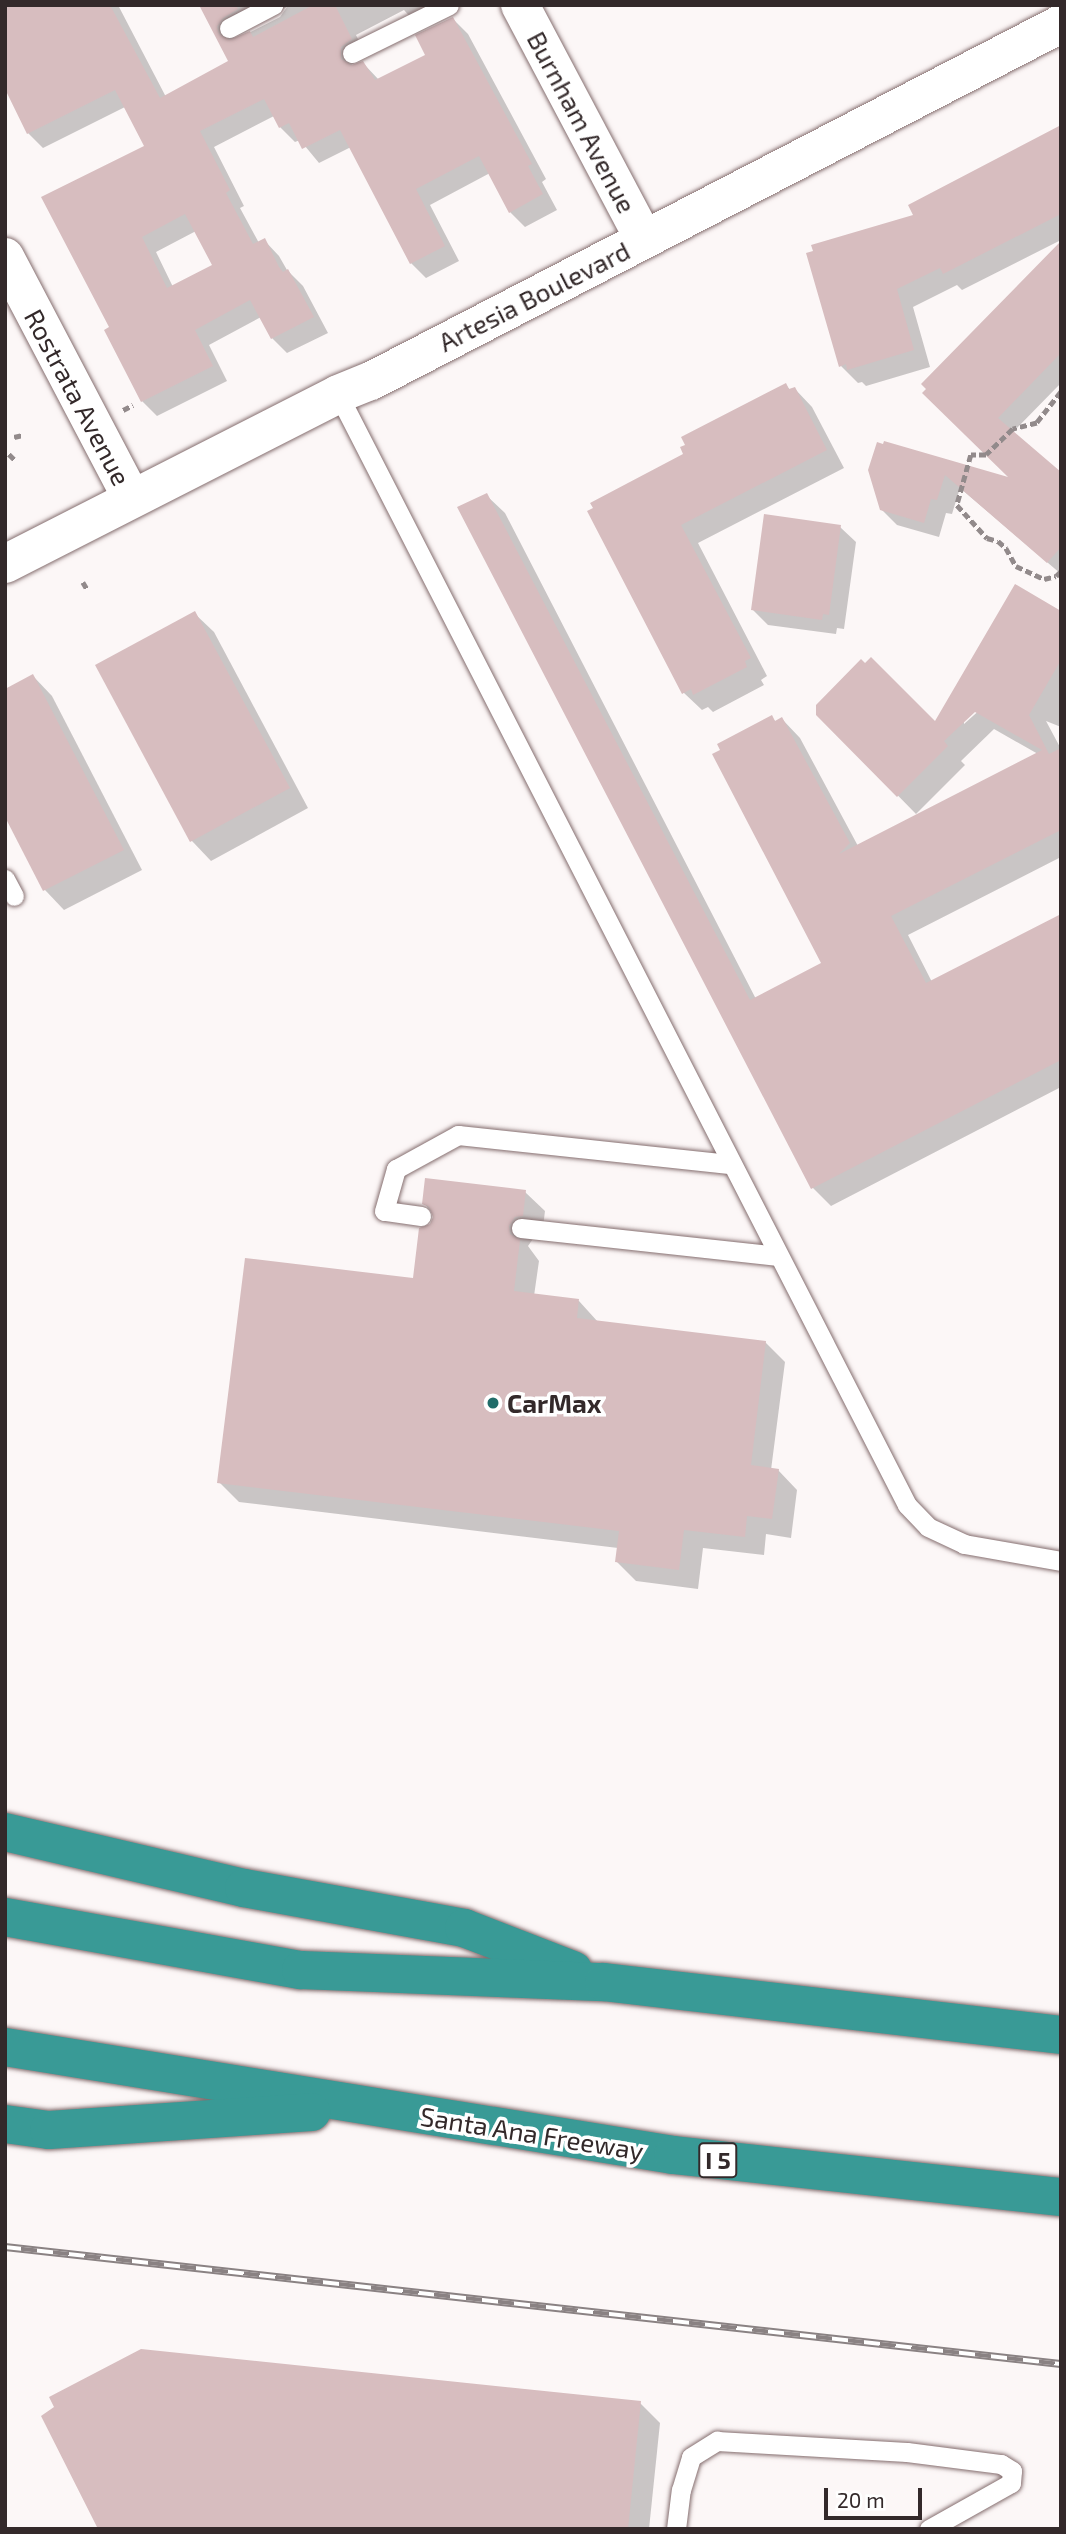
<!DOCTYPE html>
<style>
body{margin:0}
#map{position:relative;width:1066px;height:2534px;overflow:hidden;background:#fcf7f7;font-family:"Exo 2",sans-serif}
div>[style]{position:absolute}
.shadow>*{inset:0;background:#0003}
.building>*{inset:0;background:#d7bdbf}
.path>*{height:4.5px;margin-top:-2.25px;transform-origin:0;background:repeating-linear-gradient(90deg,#928a8b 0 7px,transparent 0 10.5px)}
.roads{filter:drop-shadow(0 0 2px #856e6f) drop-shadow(0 0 2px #856e6f)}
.service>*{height:19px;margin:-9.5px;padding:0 9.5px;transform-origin:9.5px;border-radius:9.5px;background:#fff}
.minor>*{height:38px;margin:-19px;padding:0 19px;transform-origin:19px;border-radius:19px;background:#fff}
.secondary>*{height:38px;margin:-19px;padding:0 19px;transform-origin:19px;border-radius:19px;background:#fff}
.motorway>*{height:38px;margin:-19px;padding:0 19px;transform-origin:19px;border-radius:19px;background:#399a96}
.rail>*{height:8px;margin-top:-4px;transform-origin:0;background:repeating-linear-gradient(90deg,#fff 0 16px,#8a8283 0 32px);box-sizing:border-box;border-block:2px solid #8a8283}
.dots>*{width:19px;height:19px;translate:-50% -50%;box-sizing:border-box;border:4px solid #fff;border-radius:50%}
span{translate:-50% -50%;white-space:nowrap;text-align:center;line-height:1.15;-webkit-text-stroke:7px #fff;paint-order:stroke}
.shield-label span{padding:2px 5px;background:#fff;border:2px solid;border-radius:5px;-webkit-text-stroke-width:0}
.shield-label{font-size:24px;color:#33292a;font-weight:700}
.street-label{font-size:26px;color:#33292a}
.poi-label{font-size:26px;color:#33292a;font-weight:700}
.left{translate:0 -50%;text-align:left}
.frame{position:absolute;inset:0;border:7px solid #33292a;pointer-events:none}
.scale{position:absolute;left:824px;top:2488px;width:98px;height:32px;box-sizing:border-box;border:4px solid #33292a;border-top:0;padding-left:9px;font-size:21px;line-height:24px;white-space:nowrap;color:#33292a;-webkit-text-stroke:5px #fff;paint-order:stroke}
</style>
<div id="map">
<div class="shadow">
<i style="clip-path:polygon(evenodd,5px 5px,118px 5px,166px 97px,230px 62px,201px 5px,453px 5px,420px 28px,404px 10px,356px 35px,366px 55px,350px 66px,363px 63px,379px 80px,428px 55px,453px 19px,468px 34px,546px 179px,542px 182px,557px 210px,525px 227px,510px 212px,490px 173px,430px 205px,459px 261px,426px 278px,411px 263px,351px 147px,319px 163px,300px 140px,295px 142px,280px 127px,274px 116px,214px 147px,244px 206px,240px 208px,259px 243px,264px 240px,279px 256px,287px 270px,303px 286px,328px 333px,287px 353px,272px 338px,261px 317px,209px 345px,227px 381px,157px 416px,142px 401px,112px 328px,146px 147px,125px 107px,43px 148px,28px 133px,5px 5px,287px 7px,280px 17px,231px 42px,238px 32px,287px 7px,5px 5px,196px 231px,214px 266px,173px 287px,156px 252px,196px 231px)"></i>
<i style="clip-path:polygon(1061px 127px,1061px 240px,962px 290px,957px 285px,913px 307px,930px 367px,866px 386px,862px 382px,858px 383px,841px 366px,916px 216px)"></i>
<i style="clip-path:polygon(1061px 263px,1061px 383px,1013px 432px,1061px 474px,1061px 574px,960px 488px,952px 514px,946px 513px,939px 537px,897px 525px,881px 509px,878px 444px,1014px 480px,924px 393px)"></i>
<i style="clip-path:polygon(786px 385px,791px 391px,795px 389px,812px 407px,844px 468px,698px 543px,767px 676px,761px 680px,764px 685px,713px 712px,708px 707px,702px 710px,684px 693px,589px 512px,686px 454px)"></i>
<i style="clip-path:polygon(evenodd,486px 495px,505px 513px,756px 999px,824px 964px,772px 718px,776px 722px,782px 719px,800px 738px,858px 846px,1038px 754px,994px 729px,961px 761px,965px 765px,916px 814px,818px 714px,935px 724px,1061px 613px,1061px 727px,1046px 721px,1061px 749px,1061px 857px,908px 935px,932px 982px,1061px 916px,1061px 1087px,831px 1206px,813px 1188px,486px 495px,980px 704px,983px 707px,964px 724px,964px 719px,980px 704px)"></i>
<i style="clip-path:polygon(840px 527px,856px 542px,844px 629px,837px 628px,836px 634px,768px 625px,753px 610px)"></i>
<i style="clip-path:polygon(194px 613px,214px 632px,308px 808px,211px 861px,192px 841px)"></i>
<i style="clip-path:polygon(33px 676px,52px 696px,142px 870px,64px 910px,45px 890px,5px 813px)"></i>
<i style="clip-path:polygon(525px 1192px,545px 1211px,542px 1235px,535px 1236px,528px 1246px,539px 1261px,534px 1296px,579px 1301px,598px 1322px,765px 1342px,785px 1362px,771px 1470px,778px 1470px,797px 1490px,791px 1538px,766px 1534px,764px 1555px,703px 1548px,698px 1589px,636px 1581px,617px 1562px,618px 1548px,239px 1502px,219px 1482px,414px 1280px,435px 1217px,424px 1203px)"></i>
<i style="clip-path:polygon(640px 2403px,660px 2423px,649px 2529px,100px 2529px)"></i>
</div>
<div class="building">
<i style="clip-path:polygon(evenodd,5px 5px,110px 5px,160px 98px,228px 61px,199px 5px,236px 5px,238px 9px,223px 18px,217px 27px,219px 34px,229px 40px,250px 31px,253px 37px,313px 5px,335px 5px,352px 39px,341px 47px,341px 59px,351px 65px,363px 61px,375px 80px,425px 55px,415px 35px,453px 17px,532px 164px,528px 166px,543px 194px,509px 213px,479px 156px,416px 189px,445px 246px,410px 264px,340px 130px,302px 149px,289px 123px,279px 128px,264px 99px,200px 131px,230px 190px,226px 193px,253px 244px,265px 238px,279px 267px,283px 272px,288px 269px,314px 317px,271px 339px,250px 300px,195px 330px,213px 366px,141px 402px,104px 330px,109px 327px,41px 197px,144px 146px,115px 90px,27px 134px,5px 89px,5px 5px,185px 214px,212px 265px,167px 288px,142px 237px,185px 214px)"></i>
<i style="clip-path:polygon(1061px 125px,1061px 214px,943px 274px,940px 268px,897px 289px,914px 350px,847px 370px,846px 364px,839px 367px,806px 253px,813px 251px,811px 245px,913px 215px,908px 205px)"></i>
<i style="clip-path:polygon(1061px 241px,1061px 353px,998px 418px,1061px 472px,1061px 547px,1047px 563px,945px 475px,937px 500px,931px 499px,924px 523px,880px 510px,868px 470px,877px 442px,883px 444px,884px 441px,1008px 477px,922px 393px,926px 389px,921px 384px)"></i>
<i style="clip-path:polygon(786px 383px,789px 389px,795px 387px,827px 450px,681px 525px,751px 658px,745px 661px,747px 667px,693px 695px,691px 689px,682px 694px,587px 511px,593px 508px,590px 503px,683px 454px,680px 447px,685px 445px,681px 437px)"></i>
<i style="clip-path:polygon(487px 493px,750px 1000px,821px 963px,712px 754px,720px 750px,717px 744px,772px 715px,775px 721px,782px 717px,850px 843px,839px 854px,1042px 750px,975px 712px,944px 741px,948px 746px,897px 797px,816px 715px,816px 705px,861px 659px,865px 663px,871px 657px,935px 721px,1015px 584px,1061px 611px,1061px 660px,1029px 715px,1049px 754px,1061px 748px,1061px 830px,891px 916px,926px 983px,1061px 914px,1061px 1060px,811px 1189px,457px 507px)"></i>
<i style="clip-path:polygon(764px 514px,841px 525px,829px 615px,823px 614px,822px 620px,751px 610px)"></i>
<i style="clip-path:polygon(195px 611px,290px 788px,190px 842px,95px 665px)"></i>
<i style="clip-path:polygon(33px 674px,124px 850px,43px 891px,5px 817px,5px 689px)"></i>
<i style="clip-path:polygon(425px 1178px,526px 1190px,523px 1216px,515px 1217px,509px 1226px,510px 1234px,520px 1240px,514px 1291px,579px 1299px,577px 1318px,766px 1341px,751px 1465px,779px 1469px,772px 1519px,747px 1516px,745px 1537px,684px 1530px,679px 1570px,615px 1562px,619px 1531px,217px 1483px,245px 1258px,413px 1278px,419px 1228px,430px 1224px,433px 1217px,429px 1207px,422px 1204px)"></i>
<i style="clip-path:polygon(141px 2349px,641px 2401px,628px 2529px,98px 2529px,41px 2416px,54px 2407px,49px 2397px)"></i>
</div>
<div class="path">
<i style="left:1061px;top:392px;width:39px;rotate:128deg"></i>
<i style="left:1037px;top:423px;width:25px;rotate:166deg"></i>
<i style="left:1013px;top:429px;width:37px;rotate:136deg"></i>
<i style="left:986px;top:455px;width:15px;rotate:180deg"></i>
<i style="left:971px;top:455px;width:52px;rotate:105.6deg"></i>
<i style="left:957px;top:505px;width:45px;rotate:47.7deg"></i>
<i style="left:987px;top:538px;width:11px;rotate:15deg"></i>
<i style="left:998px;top:541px;width:11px;rotate:41deg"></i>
<i style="left:1006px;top:548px;width:21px;rotate:61deg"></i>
<i style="left:1016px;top:566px;width:31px;rotate:25deg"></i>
<i style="left:1044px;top:579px;width:12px;rotate:-14deg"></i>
<i style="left:1056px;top:576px;width:7px;rotate:-45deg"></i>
<i style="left:123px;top:410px;width:11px;rotate:-27deg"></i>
<i style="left:14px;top:437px;width:9px;rotate:-13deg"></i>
<i style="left:9px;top:454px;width:10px;rotate:45deg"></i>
<i style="left:83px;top:582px;width:8px;rotate:60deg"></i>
</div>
<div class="roads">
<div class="service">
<i style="left:229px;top:28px;width:50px;rotate:-27.6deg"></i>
<i style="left:352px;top:53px;width:108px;rotate:-26.3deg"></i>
<i style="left:338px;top:394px;width:1248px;rotate:62.88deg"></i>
<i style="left:907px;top:1505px;width:30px;rotate:46deg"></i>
<i style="left:928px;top:1527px;width:40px;rotate:25deg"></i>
<i style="left:964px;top:1544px;width:98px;rotate:9.9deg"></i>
<i style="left:5px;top:879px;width:19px;rotate:62deg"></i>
<i style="left:421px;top:1216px;width:37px;rotate:-172deg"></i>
<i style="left:384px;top:1211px;width:44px;rotate:-74.1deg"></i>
<i style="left:396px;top:1169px;width:71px;rotate:-28.7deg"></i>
<i style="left:458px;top:1135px;width:275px;rotate:6.1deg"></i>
<i style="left:521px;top:1228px;width:259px;rotate:6.2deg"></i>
<i style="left:676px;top:2529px;width:39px;rotate:-83deg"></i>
<i style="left:681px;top:2490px;width:34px;rotate:-73deg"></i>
<i style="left:691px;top:2457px;width:31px;rotate:-32deg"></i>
<i style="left:717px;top:2441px;width:190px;rotate:3.3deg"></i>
<i style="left:907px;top:2452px;width:95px;rotate:7.3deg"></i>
<i style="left:1001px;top:2464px;width:13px;rotate:32deg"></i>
<i style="left:1012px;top:2471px;width:12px;rotate:95deg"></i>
<i style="left:1011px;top:2483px;width:94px;rotate:150.7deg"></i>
</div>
<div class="minor">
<i style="left:520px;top:5px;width:265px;rotate:62.1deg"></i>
<i style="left:5px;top:257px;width:273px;rotate:62.3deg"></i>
</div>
<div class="secondary">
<i style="left:5px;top:564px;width:374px;rotate:-27deg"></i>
<i style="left:338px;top:394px;width:35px;rotate:-22deg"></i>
<i style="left:371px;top:381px;width:777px;rotate:-27.36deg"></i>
</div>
<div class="motorway">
<i style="left:5px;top:1832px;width:245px;rotate:13.2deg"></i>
<i style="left:244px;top:1888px;width:224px;rotate:10.3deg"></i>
<i style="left:464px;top:1928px;width:117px;rotate:21.1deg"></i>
<i style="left:5px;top:1917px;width:301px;rotate:10.2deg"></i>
<i style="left:301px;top:1970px;width:303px;rotate:2.3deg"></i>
<i style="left:604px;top:1982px;width:460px;rotate:6.6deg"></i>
<i style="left:5px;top:2047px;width:677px;rotate:9.18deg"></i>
<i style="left:673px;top:2155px;width:390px;rotate:6.2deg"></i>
<i style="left:5px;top:2124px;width:44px;rotate:7.8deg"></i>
<i style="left:49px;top:2130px;width:263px;rotate:-3.9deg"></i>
</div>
</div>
<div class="rail">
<i style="left:5px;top:2247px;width:1062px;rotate:6.32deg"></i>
</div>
<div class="dots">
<i style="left:493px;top:1403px;background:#206c69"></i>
</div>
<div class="shield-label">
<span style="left:718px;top:2160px">I 5</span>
</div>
<div class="street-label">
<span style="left:582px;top:122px;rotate:62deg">Burnham Avenue</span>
<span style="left:534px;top:296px;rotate:-27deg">Artesia Boulevard</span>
<span style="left:78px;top:397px;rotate:62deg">Rostrata Avenue</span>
<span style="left:532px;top:2133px;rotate:9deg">Santa Ana Freeway</span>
</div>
<div class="poi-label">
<span class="left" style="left:507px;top:1403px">CarMax</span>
</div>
<div class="frame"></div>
<div class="scale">20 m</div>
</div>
